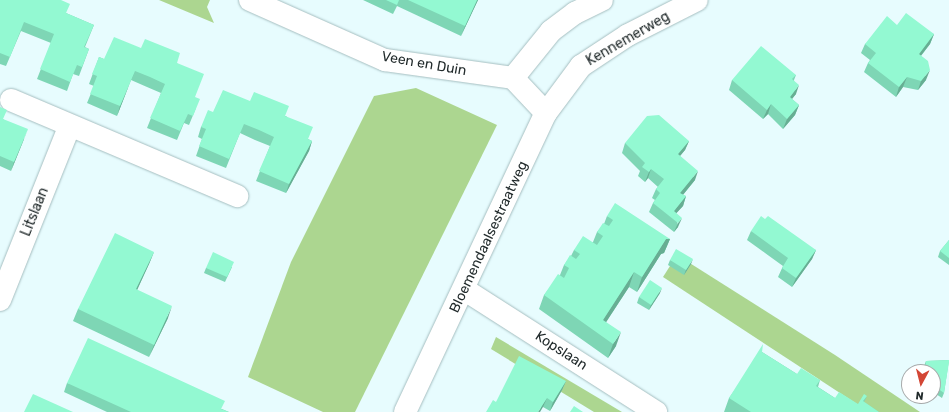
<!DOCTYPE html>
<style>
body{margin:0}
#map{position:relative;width:949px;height:412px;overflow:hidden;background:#e7fcfe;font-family:Rubik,sans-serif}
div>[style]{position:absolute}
.green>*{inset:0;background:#acd690}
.roads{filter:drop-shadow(0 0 1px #a5bec0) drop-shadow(0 0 1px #a5bec0)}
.street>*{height:22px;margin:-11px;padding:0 11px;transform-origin:11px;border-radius:11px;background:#fff}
.secondary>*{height:22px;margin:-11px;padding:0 11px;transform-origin:11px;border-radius:11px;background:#fff}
.wall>*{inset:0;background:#7ed6b5}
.shaded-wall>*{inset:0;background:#67ae93}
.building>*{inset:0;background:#93f9d2}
span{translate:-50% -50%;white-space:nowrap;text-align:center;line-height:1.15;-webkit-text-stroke:3.5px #fff;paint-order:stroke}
.street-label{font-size:14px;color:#222b2c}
.north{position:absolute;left:901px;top:364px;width:40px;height:40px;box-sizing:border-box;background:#fff;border:1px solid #a7aaab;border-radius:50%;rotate:187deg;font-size:11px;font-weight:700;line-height:16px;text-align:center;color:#222b2c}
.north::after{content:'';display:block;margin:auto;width:14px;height:18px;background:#d34635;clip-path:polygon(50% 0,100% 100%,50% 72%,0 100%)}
</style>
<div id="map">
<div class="green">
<i style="clip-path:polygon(159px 0,210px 0,207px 7px,214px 23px)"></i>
<i style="clip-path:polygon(416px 88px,497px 125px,355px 412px,323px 412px,248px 377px,291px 262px,374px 96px)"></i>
<i style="clip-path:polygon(677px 255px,835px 355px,920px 412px,869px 412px,663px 277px)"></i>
<i style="clip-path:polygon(496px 337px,622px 412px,594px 412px,491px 349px)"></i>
</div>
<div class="roads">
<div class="street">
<i style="left:250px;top:0;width:148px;rotate:24deg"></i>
<i style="left:385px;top:60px;width:129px;rotate:8deg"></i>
<i style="left:513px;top:78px;width:48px;rotate:46.7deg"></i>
<i style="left:513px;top:78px;width:60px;rotate:-51deg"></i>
<i style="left:551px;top:31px;width:30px;rotate:-37deg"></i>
<i style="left:575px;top:13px;width:30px;rotate:-26deg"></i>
<i style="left:11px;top:100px;width:246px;rotate:23deg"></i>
<i style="left:465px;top:290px;width:227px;rotate:32.6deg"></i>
<i style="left:0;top:300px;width:188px;rotate:-68.2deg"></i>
</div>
<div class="secondary">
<i style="left:405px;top:412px;width:331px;rotate:-64.8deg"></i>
<i style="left:546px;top:113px;width:59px;rotate:-53.3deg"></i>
<i style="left:581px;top:66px;width:56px;rotate:-33.4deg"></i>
<i style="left:628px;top:35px;width:77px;rotate:-26.9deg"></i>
</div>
</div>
<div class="wall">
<i style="clip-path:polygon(0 0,66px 13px,94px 25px,85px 47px,89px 49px,79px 76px,73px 74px,67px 91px,37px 79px,51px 43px,21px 31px,6px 66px,0 64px)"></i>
<i style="clip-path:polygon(363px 0,478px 0,461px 36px,397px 6px,393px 14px)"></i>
<i style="clip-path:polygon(897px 25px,934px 34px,930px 44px,921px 56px,926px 80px,918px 90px,903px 87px,896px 97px,864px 72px,868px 63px,870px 60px,861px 53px,865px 44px)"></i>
<i style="clip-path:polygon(99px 57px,104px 59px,177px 63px,195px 97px,196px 108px,189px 125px,184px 123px,177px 140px,147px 128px,161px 93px,147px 87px,131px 80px,117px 116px,87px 103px,94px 86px,89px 84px)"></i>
<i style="clip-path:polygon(796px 75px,794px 80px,796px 94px,792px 99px,799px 105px,795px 115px,783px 129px,768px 114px,763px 119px,729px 90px,732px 80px)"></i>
<i style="clip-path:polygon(0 107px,3px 119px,24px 139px,11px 171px,0 166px)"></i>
<i style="clip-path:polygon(213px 112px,286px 116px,308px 139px,312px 141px,309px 151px,286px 193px,256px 181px,270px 146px,255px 140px,240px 133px,226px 168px,196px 156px,202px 139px,198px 137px,201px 127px)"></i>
<i style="clip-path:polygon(689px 141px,685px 150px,680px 156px,695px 180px,683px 195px,686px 196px,683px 206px,676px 213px,678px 227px,674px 232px,649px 212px,653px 203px,655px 200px,652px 198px,656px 189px,658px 187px,648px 178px,645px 182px,638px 176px,640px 171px,622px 153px,625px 143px)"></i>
<i style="clip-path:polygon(607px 216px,670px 239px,664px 253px,661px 254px,637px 292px,629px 287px,606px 322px,616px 346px,608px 358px,539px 309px,544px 295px,560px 275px,564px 265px,571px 256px,574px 250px,593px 242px,597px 232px,604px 224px)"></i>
<i style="clip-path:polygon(751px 231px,816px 250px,812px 259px,792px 287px,778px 277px,783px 266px,747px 240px)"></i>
<i style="clip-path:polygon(949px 240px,949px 265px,938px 257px,940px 251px)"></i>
<i style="clip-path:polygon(154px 252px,149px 264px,137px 290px,168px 318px,149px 357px,73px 321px,78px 309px)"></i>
<i style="clip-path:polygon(670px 260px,691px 264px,684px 275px,668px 265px)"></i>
<i style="clip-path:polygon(232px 267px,225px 282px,204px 273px,206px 268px)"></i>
<i style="clip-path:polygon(660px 293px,649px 310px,637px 303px,639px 297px)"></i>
<i style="clip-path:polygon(762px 352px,797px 374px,820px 380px,818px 387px,835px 398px,858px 404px,867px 396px,864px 402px,879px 412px,724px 412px,729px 398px)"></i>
<i style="clip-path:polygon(949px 360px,944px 393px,942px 398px,933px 392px,933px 372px,923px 372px,924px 366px,926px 361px)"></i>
<i style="clip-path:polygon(566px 381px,562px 390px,550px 411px,543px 407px,496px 402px)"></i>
<i style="clip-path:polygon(67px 383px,222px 409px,229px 412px,107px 412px,64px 392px)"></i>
</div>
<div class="shaded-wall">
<i style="clip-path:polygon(477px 0,478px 0,461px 36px,465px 26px)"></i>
<i style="clip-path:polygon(934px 34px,930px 44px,915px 63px,919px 54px)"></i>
<i style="clip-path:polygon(930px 70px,926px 80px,918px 90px,921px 81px)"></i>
<i style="clip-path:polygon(135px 71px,131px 80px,117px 116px,120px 106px)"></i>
<i style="clip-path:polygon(907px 77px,903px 87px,896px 97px,899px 87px)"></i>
<i style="clip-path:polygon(799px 85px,796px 94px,786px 106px,790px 97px)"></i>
<i style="clip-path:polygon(771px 104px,768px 114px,763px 119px,767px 110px)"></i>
<i style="clip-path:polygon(799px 105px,795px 115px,783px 129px,787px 119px)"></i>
<i style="clip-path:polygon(28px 129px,24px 139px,11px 171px,14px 162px)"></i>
<i style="clip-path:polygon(312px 141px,309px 151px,286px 193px,289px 184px)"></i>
<i style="clip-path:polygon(689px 141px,685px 150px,674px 163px,678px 154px)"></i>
<i style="clip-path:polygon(651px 169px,648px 178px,645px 182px,649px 172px)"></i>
<i style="clip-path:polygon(698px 171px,695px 180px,677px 202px,680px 193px)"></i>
<i style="clip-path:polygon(686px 196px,683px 206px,672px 218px,674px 211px)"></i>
<i style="clip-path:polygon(682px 218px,678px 227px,674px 232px,678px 223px)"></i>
<i style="clip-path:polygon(666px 239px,670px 239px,664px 253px,661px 254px,637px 292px,642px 277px)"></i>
<i style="clip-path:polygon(816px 250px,812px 259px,792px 287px,796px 278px)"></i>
<i style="clip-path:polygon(154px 252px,149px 264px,132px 301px,136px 289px)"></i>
<i style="clip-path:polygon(693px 259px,691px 264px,684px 275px,686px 270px)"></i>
<i style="clip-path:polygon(634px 272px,629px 287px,599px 333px,603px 320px)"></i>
<i style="clip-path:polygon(662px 288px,660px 293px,649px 310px,651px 305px)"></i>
<i style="clip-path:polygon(172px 306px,168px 318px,149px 357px,154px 345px)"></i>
<i style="clip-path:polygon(621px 332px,616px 346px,608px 358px,613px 344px)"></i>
<i style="clip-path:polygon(566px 381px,562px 390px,550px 411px,553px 402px)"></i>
<i style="clip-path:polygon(547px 398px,543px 407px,540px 412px,538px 412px)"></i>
</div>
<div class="building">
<i style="clip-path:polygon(0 0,61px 0,70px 4px,66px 13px,94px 25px,84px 47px,89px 49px,82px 67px,77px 65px,70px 82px,40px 69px,54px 34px,24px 22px,10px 57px,0 53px)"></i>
<i style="clip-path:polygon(386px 0,399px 0,397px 5px)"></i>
<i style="clip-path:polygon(408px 0,477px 0,465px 26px)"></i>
<i style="clip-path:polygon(906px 13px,934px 34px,919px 54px,928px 61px,930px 70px,921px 81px,907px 77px,899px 87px,868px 63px,876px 53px,865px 44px,887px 16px,897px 25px)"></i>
<i style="clip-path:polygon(114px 37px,141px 48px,145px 39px,180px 53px,177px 63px,204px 74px,195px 97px,200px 99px,193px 116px,188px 114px,180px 131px,150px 118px,165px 84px,150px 77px,135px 71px,120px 106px,90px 94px,97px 76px,92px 74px,99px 57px,104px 59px)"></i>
<i style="clip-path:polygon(761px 46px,796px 75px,792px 79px,799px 85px,790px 97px,799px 105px,787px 119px,771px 104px,767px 110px,732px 80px)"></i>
<i style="clip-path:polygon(223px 90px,250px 101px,254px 92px,289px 106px,285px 116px,313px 127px,308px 139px,312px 141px,289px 184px,259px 171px,274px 137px,259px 130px,244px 124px,229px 159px,199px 146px,206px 129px,201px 127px,208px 110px,213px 112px)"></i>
<i style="clip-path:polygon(0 107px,7px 110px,3px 119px,28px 129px,14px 162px,0 156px)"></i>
<i style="clip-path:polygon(659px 115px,689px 141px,678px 154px,698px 171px,680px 193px,686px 196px,674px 211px,682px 218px,678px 223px,653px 203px,660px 193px,656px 189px,664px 179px,651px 169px,649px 172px,642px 167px,645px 163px,625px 143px,647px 116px)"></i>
<i style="clip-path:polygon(615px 203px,670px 239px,666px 239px,642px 277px,634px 272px,603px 320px,621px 332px,613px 344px,544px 295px,558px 274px,564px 278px,569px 268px,564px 265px,570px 255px,576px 259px,580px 254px,574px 250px,583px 236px,597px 245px,603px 236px,597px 232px,603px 223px,609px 226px,613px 220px,607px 216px)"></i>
<i style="clip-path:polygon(761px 216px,765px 219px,768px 216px,816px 250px,796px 278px,782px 268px,788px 258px,751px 231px)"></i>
<i style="clip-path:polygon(115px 233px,154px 252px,136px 289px,172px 306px,154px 345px,78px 309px)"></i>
<i style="clip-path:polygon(949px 240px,949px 258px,940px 251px)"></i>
<i style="clip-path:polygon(676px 249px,693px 259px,686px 270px,670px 260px)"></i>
<i style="clip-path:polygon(213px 252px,234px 262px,227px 277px,206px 268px)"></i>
<i style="clip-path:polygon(650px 280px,662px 288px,651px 305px,639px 297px)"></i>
<i style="clip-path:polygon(88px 338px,225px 401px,221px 409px,229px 412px,131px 412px,67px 383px)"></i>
<i style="clip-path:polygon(763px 344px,762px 352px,797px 374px,801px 368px,820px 380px,816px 386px,835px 398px,839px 392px,858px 404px,864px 394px,867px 396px,863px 401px,879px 412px,751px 412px,729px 398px)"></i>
<i style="clip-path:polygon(519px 356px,566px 381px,553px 402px,547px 398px,538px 412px,486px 412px,493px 400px,496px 402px)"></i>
<i style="clip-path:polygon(949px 360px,949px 362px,944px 393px,933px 385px,933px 372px,925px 372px,926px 361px)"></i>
<i style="clip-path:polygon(33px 394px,73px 412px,24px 412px)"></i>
<i style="clip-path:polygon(574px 406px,583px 412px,570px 412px)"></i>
</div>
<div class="street-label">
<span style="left:628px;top:39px;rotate:-30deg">Kennemerweg</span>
<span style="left:424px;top:64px;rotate:10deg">Veen en Duin</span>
<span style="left:35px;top:212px;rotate:-68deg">Litslaan</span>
<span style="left:489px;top:237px;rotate:-65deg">Bloemendaalsestraatweg</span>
<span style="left:561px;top:351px;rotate:33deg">Kopslaan</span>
</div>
<div class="north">N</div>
</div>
